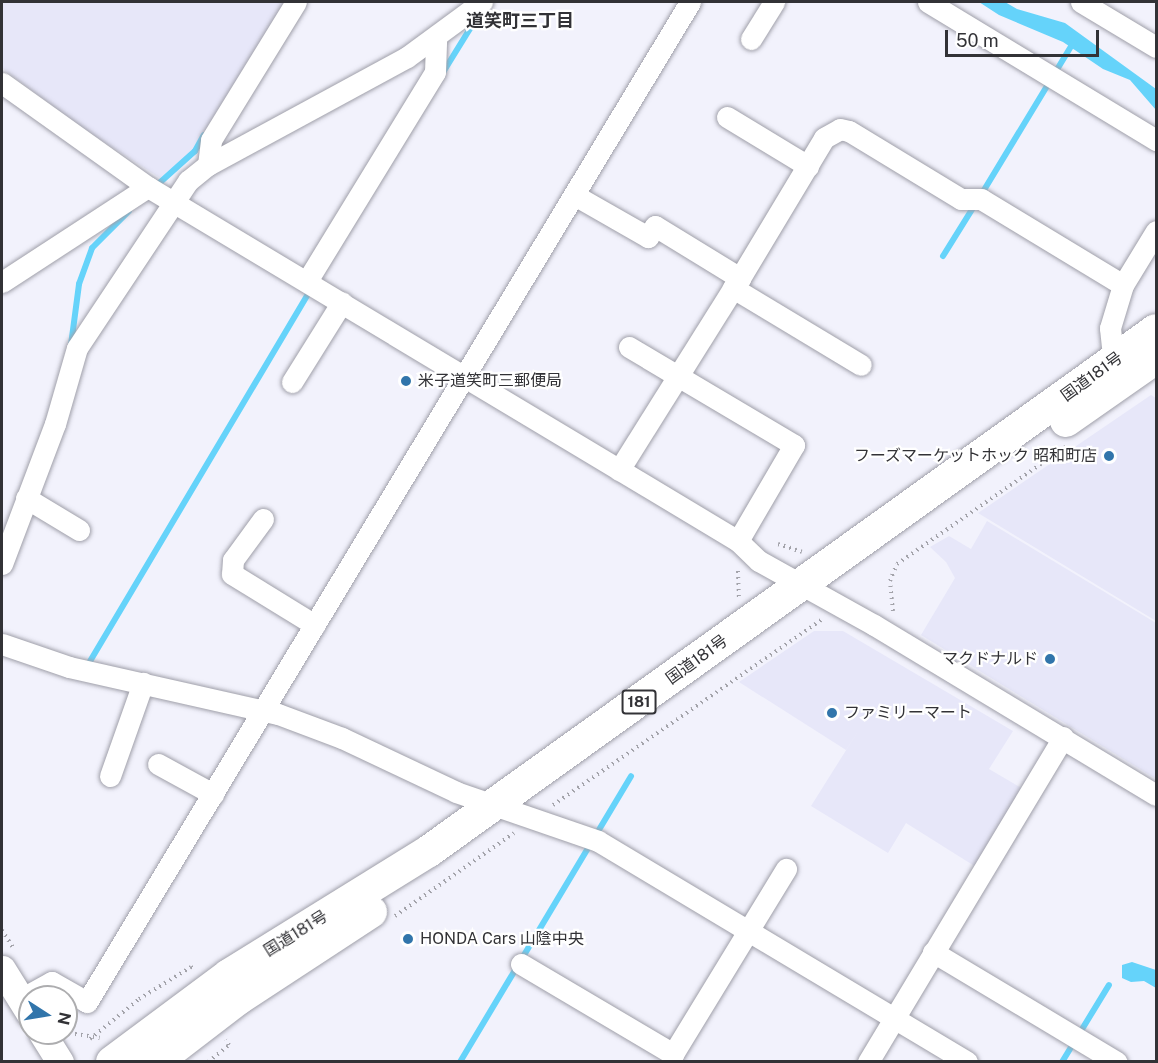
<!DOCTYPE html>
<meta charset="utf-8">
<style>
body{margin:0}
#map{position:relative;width:1158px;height:1063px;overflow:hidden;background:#f2f2fc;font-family:"Public Sans","Noto Sans JP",sans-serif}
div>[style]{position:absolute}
.built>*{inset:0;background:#e7e7f9}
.water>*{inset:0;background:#65d3fa}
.stream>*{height:6px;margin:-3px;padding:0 3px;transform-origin:3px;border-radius:3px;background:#65d3fa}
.path>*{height:4px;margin-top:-2px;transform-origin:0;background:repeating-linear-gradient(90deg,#a3a3aa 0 1.5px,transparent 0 6px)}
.roads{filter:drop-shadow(0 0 2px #9f9fa9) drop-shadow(0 0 2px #9f9fa9)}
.minor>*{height:21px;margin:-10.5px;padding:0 10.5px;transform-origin:10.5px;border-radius:10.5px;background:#fff}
.major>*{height:27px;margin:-13.5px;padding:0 13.5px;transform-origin:13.5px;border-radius:13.5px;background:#fff}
.highway>*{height:32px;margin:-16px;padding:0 16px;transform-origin:16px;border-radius:16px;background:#fff}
.dots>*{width:16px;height:16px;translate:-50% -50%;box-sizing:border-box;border:3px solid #fff;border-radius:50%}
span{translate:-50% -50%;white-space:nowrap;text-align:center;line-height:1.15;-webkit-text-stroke:4.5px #fff;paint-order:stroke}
.shield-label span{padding:2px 4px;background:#fff;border:2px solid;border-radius:4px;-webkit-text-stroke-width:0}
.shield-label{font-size:15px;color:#323236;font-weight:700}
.street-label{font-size:16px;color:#323236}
.poi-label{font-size:16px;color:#323236}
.left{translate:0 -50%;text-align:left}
.right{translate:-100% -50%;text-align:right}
.neighbourhood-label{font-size:18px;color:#323236;font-weight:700}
.frame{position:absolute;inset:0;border:3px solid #323236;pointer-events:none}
.north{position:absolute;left:18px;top:985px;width:60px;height:60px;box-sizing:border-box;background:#fff;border:2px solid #adadaf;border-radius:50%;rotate:102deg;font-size:16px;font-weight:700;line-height:24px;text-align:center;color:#323236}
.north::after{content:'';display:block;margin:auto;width:21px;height:27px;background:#3175ab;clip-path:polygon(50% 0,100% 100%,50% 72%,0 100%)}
.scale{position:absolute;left:945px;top:30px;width:154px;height:27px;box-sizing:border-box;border:3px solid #323236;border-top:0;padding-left:8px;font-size:18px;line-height:21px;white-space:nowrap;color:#323236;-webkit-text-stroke:4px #fff;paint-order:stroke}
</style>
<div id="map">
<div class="built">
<i style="clip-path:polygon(2px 2px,284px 2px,193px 150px,160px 178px,81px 127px,2px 68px)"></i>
<i style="clip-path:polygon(1151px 395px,1156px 398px,1156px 621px,978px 513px)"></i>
<i style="clip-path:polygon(987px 521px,1156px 623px,1156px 779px,921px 635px,955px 578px,946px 562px,930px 547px,949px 536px,971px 549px)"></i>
<i style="clip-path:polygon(814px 631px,843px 631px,1013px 731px,989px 769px,1023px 789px,976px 867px,906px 823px,888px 853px,811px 806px,860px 728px,846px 750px,739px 682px)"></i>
</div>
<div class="water">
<i style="clip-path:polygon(979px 2px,1005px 2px,1017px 9px,1065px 23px,1156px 89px,1156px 110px,1130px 80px,1103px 69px,1063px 42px,999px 15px)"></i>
<i style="clip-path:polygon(1132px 962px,1156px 970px,1156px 988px,1144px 981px,1131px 982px,1122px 978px,1122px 965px)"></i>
</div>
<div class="stream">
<i style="left:442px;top:74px;width:70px;rotate:-58.3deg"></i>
<i style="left:156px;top:186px;width:52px;rotate:-41.9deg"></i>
<i style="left:195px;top:151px;width:18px;rotate:-61deg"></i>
<i style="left:981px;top:195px;width:178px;rotate:-58.8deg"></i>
<i style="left:943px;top:256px;width:62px;rotate:-58.1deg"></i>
<i style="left:71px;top:345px;width:62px;rotate:-82.5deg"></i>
<i style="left:79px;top:284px;width:38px;rotate:-70deg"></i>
<i style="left:92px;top:248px;width:52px;rotate:-45deg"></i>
<i style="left:86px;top:668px;width:439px;rotate:-59.3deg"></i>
<i style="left:460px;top:1062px;width:333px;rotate:-59.1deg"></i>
<i style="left:1062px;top:1062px;width:90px;rotate:-58.6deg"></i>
</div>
<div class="path">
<i style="left:778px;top:544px;width:25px;rotate:18deg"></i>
<i style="left:738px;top:571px;width:28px;rotate:88deg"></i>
<i style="left:893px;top:611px;width:30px;rotate:-96deg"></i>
<i style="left:890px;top:581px;width:18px;rotate:-68deg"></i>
<i style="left:897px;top:564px;width:207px;rotate:-34.8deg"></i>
<i style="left:553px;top:805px;width:326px;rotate:-34.6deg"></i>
<i style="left:395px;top:916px;width:145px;rotate:-34.9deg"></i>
<i style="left:2px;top:930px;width:22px;rotate:58deg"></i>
<i style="left:69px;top:1033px;width:31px;rotate:9deg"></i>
<i style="left:90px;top:1039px;width:63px;rotate:-39.2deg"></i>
<i style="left:139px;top:999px;width:61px;rotate:-31.6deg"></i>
<i style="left:191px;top:967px;width:4px;rotate:27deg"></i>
<i style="left:208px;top:1062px;width:27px;rotate:-39deg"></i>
<i style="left:229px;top:1045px;width:6px;rotate:-121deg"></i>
</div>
<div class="roads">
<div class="minor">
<i style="left:928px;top:2px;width:267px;rotate:31.2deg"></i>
<i style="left:1081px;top:2px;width:87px;rotate:31deg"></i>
<i style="left:751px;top:39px;width:44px;rotate:-58.1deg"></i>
<i style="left:2px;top:83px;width:179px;rotate:35.5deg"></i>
<i style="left:148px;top:187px;width:688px;rotate:30.96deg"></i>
<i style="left:738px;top:541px;width:29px;rotate:44deg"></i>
<i style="left:759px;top:561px;width:132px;rotate:29.1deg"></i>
<i style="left:874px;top:625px;width:329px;rotate:31.1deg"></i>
<i style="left:727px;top:117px;width:95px;rotate:31.2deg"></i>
<i style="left:208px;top:165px;width:25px;rotate:-83deg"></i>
<i style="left:211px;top:140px;width:162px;rotate:-58.4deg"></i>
<i style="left:576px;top:196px;width:83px;rotate:29.7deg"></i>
<i style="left:648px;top:237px;width:13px;rotate:-58deg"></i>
<i style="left:655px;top:226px;width:100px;rotate:31.5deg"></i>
<i style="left:740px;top:278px;width:12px;rotate:125deg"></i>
<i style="left:740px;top:278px;width:163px;rotate:-59deg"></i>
<i style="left:824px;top:138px;width:18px;rotate:-29deg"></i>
<i style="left:840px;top:129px;width:9px;rotate:13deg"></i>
<i style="left:849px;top:131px;width:131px;rotate:31.3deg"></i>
<i style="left:961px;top:199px;width:20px"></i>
<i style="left:981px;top:199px;width:166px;rotate:31.2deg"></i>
<i style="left:307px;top:281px;width:245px;rotate:-58.5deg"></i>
<i style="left:435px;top:72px;width:34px;rotate:-88deg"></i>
<i style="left:2px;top:282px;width:174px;rotate:-33.1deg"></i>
<i style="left:629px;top:347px;width:192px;rotate:30.7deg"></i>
<i style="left:794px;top:445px;width:111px;rotate:120.3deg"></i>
<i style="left:1112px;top:347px;width:19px;rotate:-96deg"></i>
<i style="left:1110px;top:328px;width:45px;rotate:-73.2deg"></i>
<i style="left:1123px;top:285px;width:63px;rotate:-58.6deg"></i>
<i style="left:292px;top:382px;width:94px;rotate:-58deg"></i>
<i style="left:619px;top:470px;width:215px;rotate:-57.9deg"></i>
<i style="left:733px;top:288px;width:149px;rotate:31deg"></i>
<i style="left:26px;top:498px;width:62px;rotate:31.1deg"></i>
<i style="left:263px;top:519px;width:51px;rotate:126.2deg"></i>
<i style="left:233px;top:560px;width:14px;rotate:94deg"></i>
<i style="left:232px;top:574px;width:97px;rotate:31.6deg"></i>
<i style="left:2px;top:564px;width:150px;rotate:-69.3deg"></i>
<i style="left:55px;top:424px;width:79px;rotate:-73.9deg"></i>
<i style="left:77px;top:348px;width:201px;rotate:-56.4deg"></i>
<i style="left:188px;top:181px;width:26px;rotate:-39deg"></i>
<i style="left:208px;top:165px;width:226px;rotate:-28.5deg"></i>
<i style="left:407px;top:57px;width:93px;rotate:-36.3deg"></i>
<i style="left:2px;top:644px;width:71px;rotate:18.9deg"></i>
<i style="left:69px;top:667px;width:214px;rotate:12.7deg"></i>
<i style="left:278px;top:714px;width:68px;rotate:20.6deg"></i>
<i style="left:342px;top:738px;width:126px;rotate:25.3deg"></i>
<i style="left:456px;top:792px;width:150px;rotate:19deg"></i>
<i style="left:598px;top:841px;width:430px;rotate:30.9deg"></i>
<i style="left:158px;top:764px;width:63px;rotate:28.6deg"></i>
<i style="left:110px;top:776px;width:99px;rotate:-70.5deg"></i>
<i style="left:933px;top:952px;width:214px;rotate:30.9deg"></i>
<i style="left:521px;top:964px;width:177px;rotate:30.6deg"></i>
<i style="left:673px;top:1054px;width:217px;rotate:-58.6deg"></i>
<i style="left:21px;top:999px;width:35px;rotate:-29deg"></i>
<i style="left:52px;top:982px;width:40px;rotate:29.7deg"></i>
<i style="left:87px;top:1002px;width:1168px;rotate:-58.91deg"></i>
<i style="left:868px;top:1062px;width:379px;rotate:-59deg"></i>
</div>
<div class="major">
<i style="left:2px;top:969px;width:53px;rotate:58.1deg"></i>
<i style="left:42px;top:1033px;width:34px;rotate:58deg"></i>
</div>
<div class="highway">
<i style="left:1066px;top:421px;width:110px;rotate:-35deg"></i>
<i style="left:112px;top:1062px;width:146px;rotate:-36.6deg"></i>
<i style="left:229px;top:975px;width:235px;rotate:-31.8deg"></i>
<i style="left:429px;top:851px;width:894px;rotate:-35.63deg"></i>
<i style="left:156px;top:1062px;width:103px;rotate:-37.5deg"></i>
<i style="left:238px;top:999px;width:159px;rotate:-33.2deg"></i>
</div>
</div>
<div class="dots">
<i style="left:406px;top:381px;background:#3175ab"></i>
<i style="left:1109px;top:456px;background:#3175ab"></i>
<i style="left:1050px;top:659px;background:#3175ab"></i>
<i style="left:832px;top:713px;background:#3175ab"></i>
<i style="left:408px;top:939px;background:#3175ab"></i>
</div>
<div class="shield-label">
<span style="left:639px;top:702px">181</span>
</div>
<div class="street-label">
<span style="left:1092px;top:377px;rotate:-36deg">国道181号</span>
<span style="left:697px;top:660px;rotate:-36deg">国道181号</span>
<span style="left:296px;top:934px;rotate:-32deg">国道181号</span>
</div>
<div class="poi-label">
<span class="left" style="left:418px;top:381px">米子道笑町三郵便局</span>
<span class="right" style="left:1097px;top:456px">フーズマーケットホック 昭和町店</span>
<span class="right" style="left:1038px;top:659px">マクドナルド</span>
<span class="left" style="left:844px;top:713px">ファミリーマート</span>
<span class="left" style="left:420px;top:939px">HONDA Cars 山陰中央</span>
</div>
<div class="neighbourhood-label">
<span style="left:520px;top:21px">道笑町三丁目</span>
</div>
<div class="frame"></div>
<div class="north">N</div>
<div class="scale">50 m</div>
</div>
